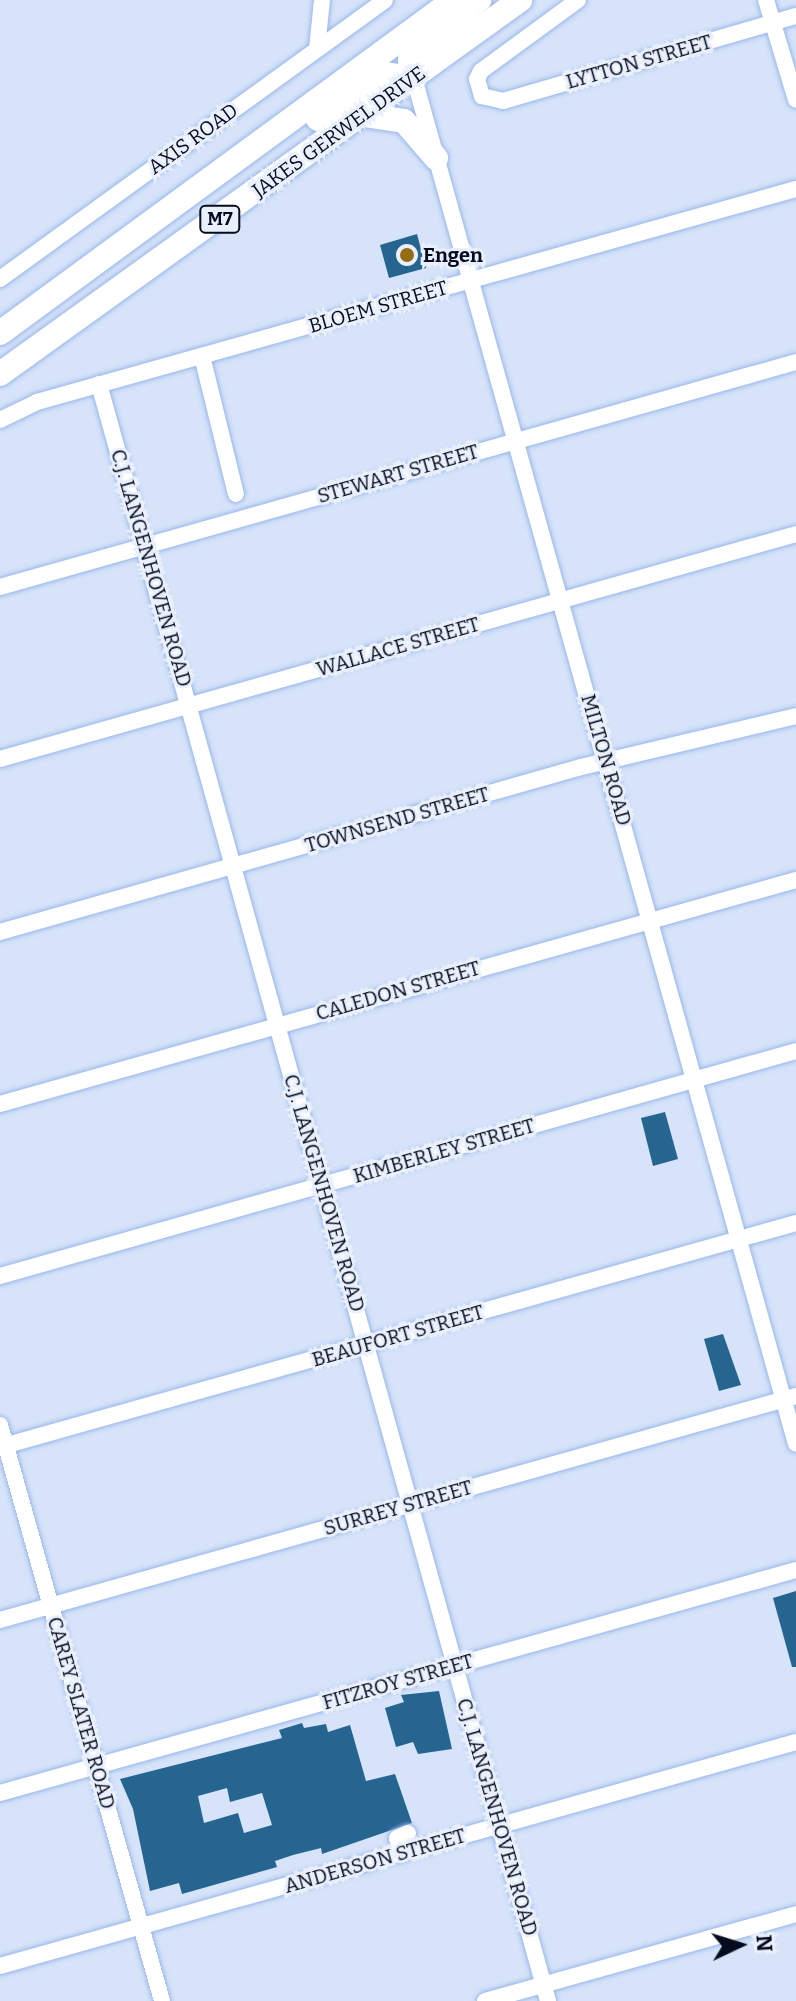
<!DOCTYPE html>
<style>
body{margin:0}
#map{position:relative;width:796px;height:2001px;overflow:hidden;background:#d6e3f9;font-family:Bitter,serif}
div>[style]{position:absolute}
.building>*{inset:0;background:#25658f}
.roads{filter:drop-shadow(0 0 2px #99b7eb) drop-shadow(0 0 2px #99b7eb)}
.minor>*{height:16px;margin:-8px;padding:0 8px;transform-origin:8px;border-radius:8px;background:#fff}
.highway>*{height:24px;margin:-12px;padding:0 12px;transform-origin:12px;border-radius:12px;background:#fff}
.dots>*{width:22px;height:22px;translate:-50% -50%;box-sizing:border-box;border:4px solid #e9f0fb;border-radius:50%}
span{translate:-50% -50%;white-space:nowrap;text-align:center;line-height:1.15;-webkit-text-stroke:6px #e9f0fb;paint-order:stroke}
.shield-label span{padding:2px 6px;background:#e9f0fb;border:2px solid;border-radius:6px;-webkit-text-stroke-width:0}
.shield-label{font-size:18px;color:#040c1e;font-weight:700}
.street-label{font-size:20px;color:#040c1e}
.poi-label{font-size:20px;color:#040c1e;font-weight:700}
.left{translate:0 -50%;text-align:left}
.north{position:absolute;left:700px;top:1905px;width:80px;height:80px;-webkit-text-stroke:6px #e9f0fb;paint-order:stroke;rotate:86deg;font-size:22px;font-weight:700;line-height:32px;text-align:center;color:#040c1e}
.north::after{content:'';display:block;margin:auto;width:28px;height:36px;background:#040c1e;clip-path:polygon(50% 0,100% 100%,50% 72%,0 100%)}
</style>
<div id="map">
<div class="building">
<i style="clip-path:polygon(417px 234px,426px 268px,389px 278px,380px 245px)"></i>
<i style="clip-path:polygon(665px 1112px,678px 1159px,653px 1166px,641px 1118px)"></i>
<i style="clip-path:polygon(723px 1334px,741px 1385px,719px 1391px,704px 1339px)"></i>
<i style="clip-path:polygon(796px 1591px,796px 1667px,792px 1667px,773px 1598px)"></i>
<i style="clip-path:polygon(439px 1691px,452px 1749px,418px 1754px,413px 1742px,396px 1747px,385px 1708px,404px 1702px,401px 1695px)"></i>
<i style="clip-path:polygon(evenodd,302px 1723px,304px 1728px,326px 1724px,328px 1732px,350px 1725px,366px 1781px,395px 1774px,412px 1823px,322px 1854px,321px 1848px,293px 1855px,275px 1861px,277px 1867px,182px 1894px,179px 1883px,150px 1891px,133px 1809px,120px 1779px,282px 1738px,279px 1730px,302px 1723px,227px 1788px,230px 1802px,262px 1793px,272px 1825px,244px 1833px,238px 1813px,204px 1823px,198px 1796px,227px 1788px)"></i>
</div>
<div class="roads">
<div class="minor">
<i style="left:578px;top:0;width:120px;rotate:143.8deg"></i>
<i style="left:481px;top:71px;width:9px;rotate:117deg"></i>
<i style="left:477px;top:79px;width:18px;rotate:74deg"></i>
<i style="left:482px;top:96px;width:22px;rotate:13deg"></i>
<i style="left:503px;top:101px;width:305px;rotate:-16.2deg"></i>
<i style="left:766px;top:0;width:104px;rotate:73.3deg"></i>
<i style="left:317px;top:49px;width:49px;rotate:-84.2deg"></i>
<i style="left:414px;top:78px;width:1418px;rotate:74.38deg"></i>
<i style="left:0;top:279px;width:475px;rotate:-35.9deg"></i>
<i style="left:202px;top:356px;width:142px;rotate:76.2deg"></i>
<i style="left:99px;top:384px;width:1678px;rotate:74.48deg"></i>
<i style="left:0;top:420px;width:41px;rotate:-25.9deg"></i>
<i style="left:37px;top:402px;width:788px;rotate:-15.68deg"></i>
<i style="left:0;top:587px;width:827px;rotate:-15.78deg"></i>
<i style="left:0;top:759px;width:827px;rotate:-15.78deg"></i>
<i style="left:0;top:932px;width:604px;rotate:-15.85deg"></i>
<i style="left:581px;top:767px;width:221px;rotate:-13.3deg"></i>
<i style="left:0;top:1104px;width:827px;rotate:-15.72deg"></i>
<i style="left:0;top:1276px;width:827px;rotate:-15.78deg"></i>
<i style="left:0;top:1425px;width:598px;rotate:74.29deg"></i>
<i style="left:0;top:1447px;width:827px;rotate:-15.72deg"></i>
<i style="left:0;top:1620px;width:827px;rotate:-15.72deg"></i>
<i style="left:0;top:1793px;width:827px;rotate:-15.65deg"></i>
<i style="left:401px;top:1854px;width:16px;rotate:-104deg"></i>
<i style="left:397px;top:1838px;width:12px;rotate:-24deg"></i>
<i style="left:0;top:1966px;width:827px;rotate:-15.72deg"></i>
<i style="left:485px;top:2001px;width:323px;rotate:-15.6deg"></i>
</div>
<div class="highway">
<i style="left:414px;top:78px;width:18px;rotate:-103deg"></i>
<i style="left:410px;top:60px;width:12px;rotate:-66deg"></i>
<i style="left:415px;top:49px;width:81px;rotate:-37.4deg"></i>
<i style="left:364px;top:115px;width:40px;rotate:8.5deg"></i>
<i style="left:404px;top:121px;width:49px;rotate:49.1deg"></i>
<i style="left:318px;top:119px;width:80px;rotate:-34.3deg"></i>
<i style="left:384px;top:74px;width:30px;rotate:8deg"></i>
<i style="left:0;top:333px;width:563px;rotate:-36.26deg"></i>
<i style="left:0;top:374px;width:641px;rotate:-35.72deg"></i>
</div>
</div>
<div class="dots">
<i style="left:407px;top:255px;background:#946c16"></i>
</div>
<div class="shield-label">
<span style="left:220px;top:219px">M7</span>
</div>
<div class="street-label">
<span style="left:639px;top:62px;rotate:-16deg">LYTTON STREET</span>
<span style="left:339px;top:132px;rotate:-36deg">JAKES GERWEL DRIVE</span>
<span style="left:193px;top:139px;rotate:-36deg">AXIS ROAD</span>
<span style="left:378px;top:307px;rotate:-16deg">BLOEM STREET</span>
<span style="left:398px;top:474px;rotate:-16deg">STEWART STREET</span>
<span style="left:151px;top:568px;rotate:74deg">C.J. LANGENHOVEN ROAD</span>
<span style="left:398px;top:647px;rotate:-16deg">WALLACE STREET</span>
<span style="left:606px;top:760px;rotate:74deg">MILTON ROAD</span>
<span style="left:397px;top:820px;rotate:-16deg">TOWNSEND STREET</span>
<span style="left:398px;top:991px;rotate:-16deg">CALEDON STREET</span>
<span style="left:444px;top:1151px;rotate:-16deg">KIMBERLEY STREET</span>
<span style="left:324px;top:1193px;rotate:74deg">C.J. LANGENHOVEN ROAD</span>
<span style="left:398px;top:1336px;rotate:-16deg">BEAUFORT STREET</span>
<span style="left:398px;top:1508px;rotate:-16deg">SURREY STREET</span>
<span style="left:398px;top:1682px;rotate:-16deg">FITZROY STREET</span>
<span style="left:81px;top:1713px;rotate:74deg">CAREY SLATER ROAD</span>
<span style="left:497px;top:1817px;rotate:74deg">C.J. LANGENHOVEN ROAD</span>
<span style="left:375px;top:1861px;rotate:-16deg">ANDERSON STREET</span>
</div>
<div class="poi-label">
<span class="left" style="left:423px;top:255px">Engen</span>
</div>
<div class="north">N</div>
</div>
